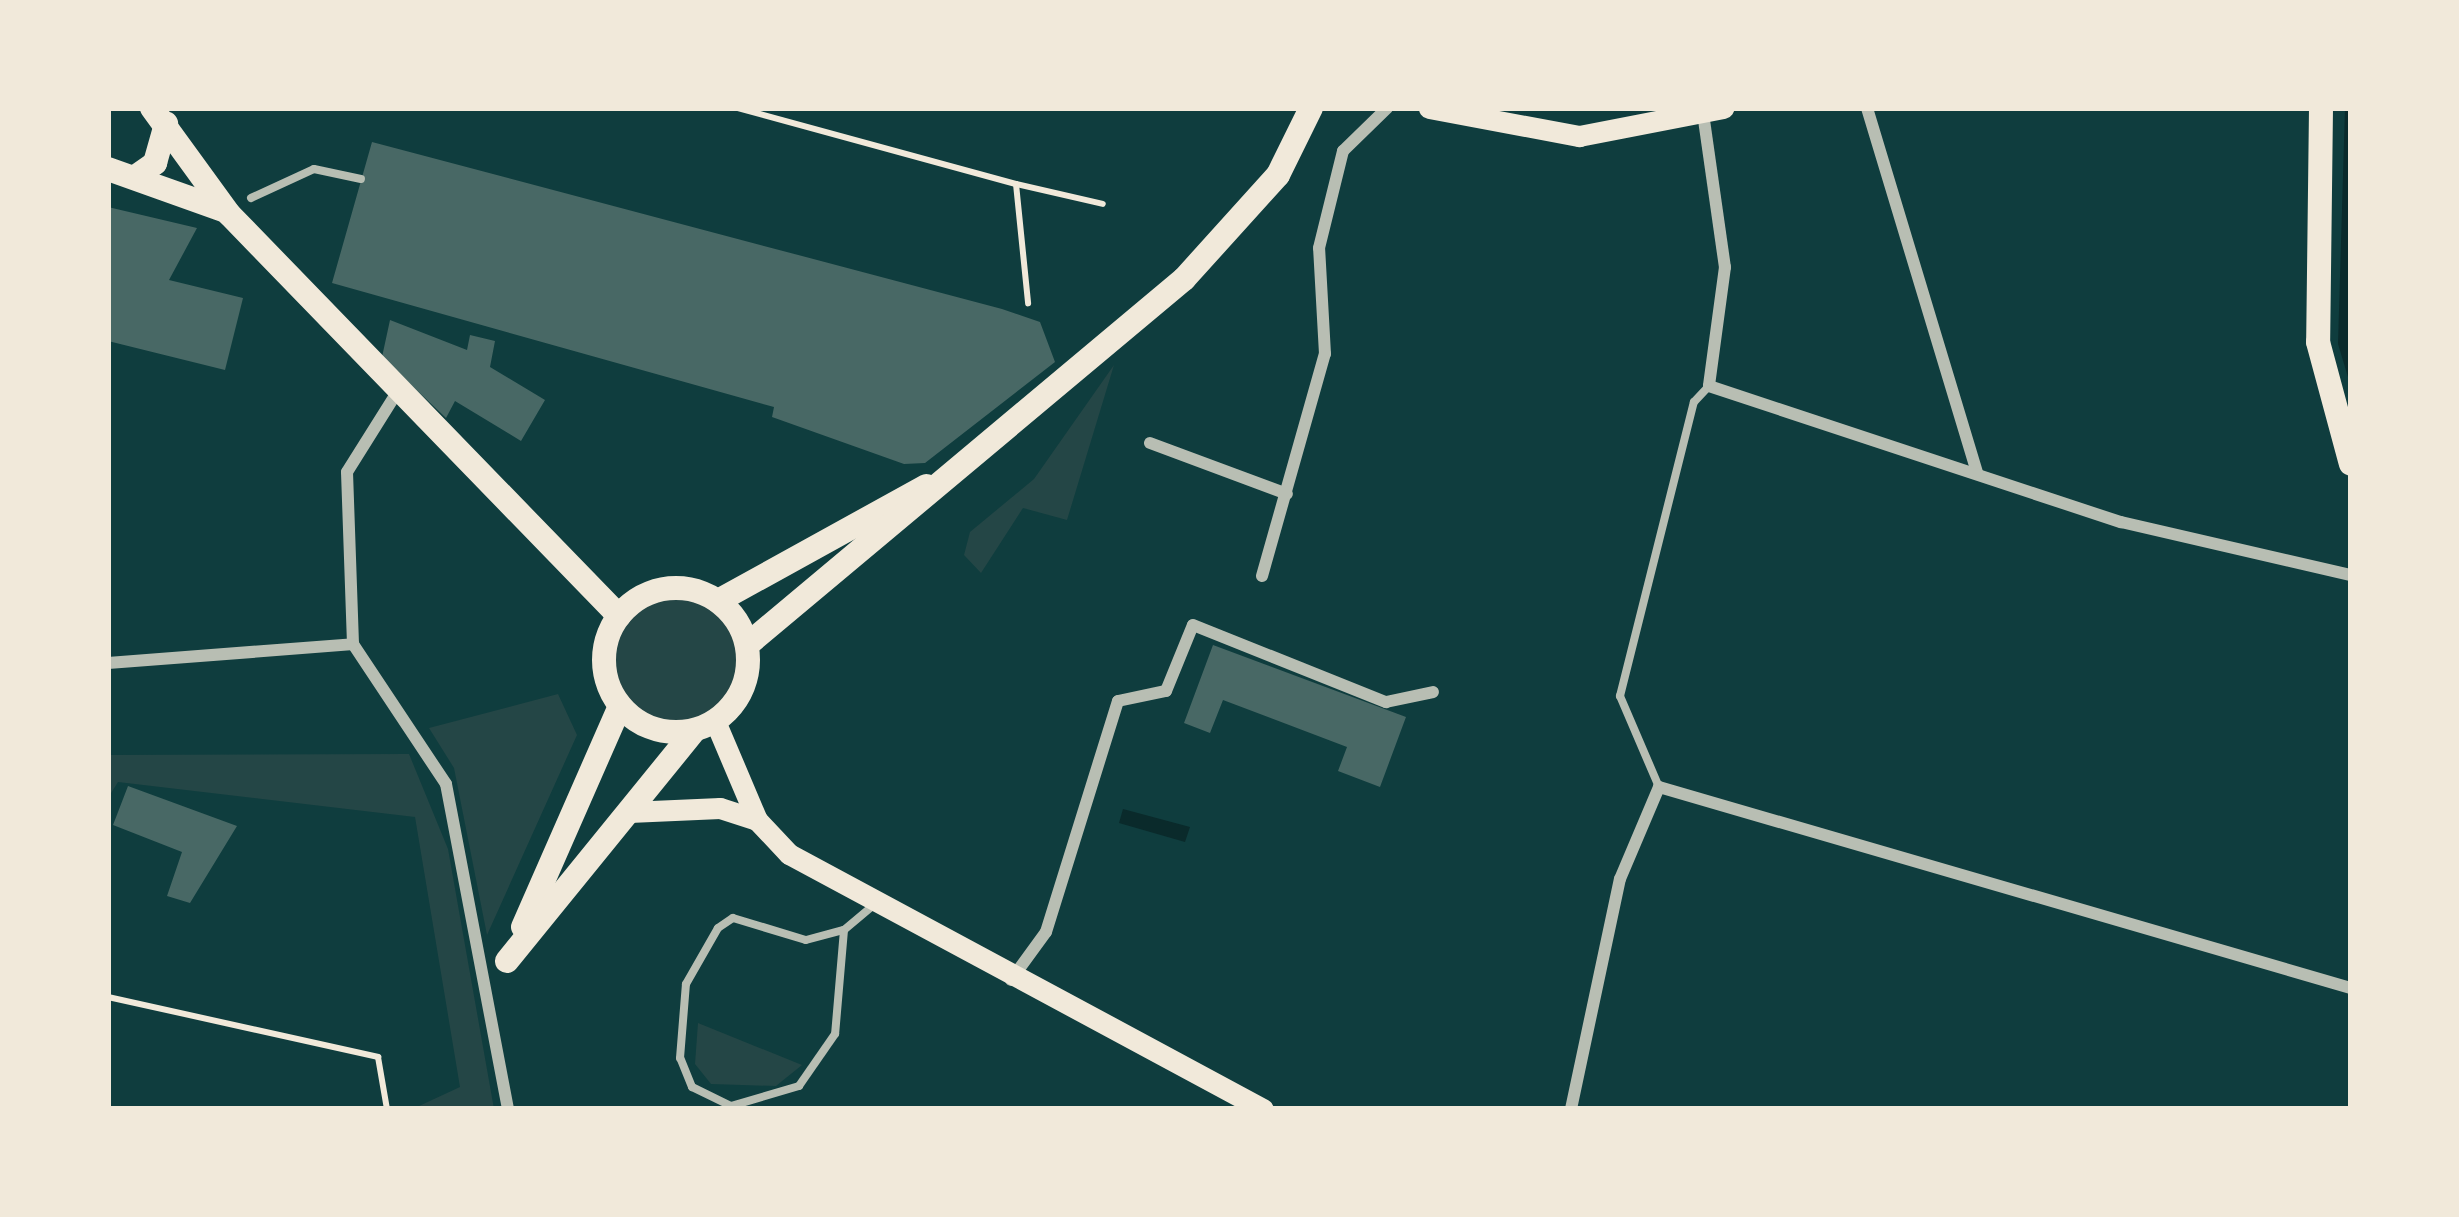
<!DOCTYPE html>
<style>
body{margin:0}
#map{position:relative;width:2459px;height:1217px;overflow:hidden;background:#0f3d3e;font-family:Mulish,sans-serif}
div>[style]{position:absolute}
.green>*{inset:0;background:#244646}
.round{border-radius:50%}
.water>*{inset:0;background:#0a2a2b}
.building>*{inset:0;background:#486865}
.path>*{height:6px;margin:-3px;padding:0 3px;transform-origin:3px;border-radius:3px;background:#f1e9da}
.service>*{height:8px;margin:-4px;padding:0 4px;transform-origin:4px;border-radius:4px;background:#b8beb3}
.minor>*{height:12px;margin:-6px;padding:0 6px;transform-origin:6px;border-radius:6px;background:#b8beb3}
.secondary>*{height:21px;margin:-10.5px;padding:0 10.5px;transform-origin:10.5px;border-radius:10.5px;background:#f1e9da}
.primary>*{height:24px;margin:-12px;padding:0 12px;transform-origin:12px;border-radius:12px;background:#f1e9da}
.trunk>*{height:24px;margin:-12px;padding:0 12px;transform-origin:12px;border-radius:12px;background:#f1e9da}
.trunk>.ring{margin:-12px;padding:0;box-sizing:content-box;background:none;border:24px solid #f1e9da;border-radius:50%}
span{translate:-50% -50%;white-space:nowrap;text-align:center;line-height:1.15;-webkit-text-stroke:10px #f1e9da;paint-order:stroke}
.frame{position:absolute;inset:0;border:111px solid #f1e9da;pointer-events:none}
</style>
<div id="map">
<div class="green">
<i style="clip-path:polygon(1114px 365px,1067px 520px,1023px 508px,981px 573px,964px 555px,970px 532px,1034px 479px)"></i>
<i class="round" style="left:604px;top:588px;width:144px;height:144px"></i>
<i style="clip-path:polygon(558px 694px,577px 735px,487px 935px,454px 768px,429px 728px)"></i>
<i style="clip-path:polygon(409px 754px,448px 849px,494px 1109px,419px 1106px,460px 1087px,415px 817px,118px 782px,108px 798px,108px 755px)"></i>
<i style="clip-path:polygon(698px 1023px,802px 1065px,776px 1086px,711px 1084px,695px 1064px)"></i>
</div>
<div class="water">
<i style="clip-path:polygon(2345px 108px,2351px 108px,2351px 387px,2338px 344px)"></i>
<i style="clip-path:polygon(1123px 809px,1190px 827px,1185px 842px,1119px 823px)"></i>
</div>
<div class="building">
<i style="clip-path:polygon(372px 142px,1002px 309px,1040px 322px,1055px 362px,925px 463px,904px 464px,772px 417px,774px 407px,332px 283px)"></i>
<i style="clip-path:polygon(108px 207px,197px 228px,169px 280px,243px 298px,225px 370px,108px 341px)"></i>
<i style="clip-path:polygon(390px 320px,467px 350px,470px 335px,495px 341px,490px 367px,545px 400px,521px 441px,455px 401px,446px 418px,382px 357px)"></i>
<i style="clip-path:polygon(1213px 645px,1406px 717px,1380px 787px,1338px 771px,1347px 747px,1223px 700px,1210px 733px,1184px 723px)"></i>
<i style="clip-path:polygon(128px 786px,237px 826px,190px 903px,167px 896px,182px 852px,113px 825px)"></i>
</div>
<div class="path">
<i style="left:738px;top:108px;width:288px;rotate:15.3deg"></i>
<i style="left:1016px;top:184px;width:120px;rotate:84.2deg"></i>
<i style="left:1016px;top:184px;width:89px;rotate:12.9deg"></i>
<i style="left:108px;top:997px;width:277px;rotate:12.5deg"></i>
<i style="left:378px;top:1057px;width:53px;rotate:80.2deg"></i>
</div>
<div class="service">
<i style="left:251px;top:198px;width:69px;rotate:-24.7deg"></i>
<i style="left:314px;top:169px;width:48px;rotate:12deg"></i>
<i style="left:1659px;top:787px;width:99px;rotate:-113.2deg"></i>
<i style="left:1620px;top:696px;width:303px;rotate:-75.9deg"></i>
<i style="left:1694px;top:402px;width:22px;rotate:-47deg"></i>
<i style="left:844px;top:930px;width:104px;rotate:94.9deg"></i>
<i style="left:835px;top:1034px;width:63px;rotate:124.7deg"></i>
<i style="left:799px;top:1086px;width:71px;rotate:163.6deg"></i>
<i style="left:731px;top:1106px;width:43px;rotate:-154deg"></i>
<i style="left:692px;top:1087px;width:31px;rotate:-112deg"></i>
<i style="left:680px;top:1058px;width:74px;rotate:-85.4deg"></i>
<i style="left:686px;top:984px;width:64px;rotate:-60.3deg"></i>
<i style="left:718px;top:928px;width:18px;rotate:-34deg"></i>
<i style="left:733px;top:918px;width:76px;rotate:16.8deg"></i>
<i style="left:806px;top:940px;width:39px;rotate:-15deg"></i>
<i style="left:844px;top:930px;width:40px;rotate:-40deg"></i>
</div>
<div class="minor">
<i style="left:1867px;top:108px;width:380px;rotate:73.2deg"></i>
<i style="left:1703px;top:113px;width:156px;rotate:81.9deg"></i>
<i style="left:1725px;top:267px;width:120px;rotate:97.7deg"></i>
<i style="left:1709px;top:386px;width:434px;rotate:18.3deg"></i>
<i style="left:2121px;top:522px;width:236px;rotate:13deg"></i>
<i style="left:1150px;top:443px;width:146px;rotate:20.4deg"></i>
<i style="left:1262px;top:576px;width:231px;rotate:-74.2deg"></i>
<i style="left:1325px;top:354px;width:106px;rotate:-93.2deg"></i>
<i style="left:1319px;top:248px;width:100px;rotate:-76.1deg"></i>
<i style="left:1343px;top:151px;width:62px;rotate:-44.3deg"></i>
<i style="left:353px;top:644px;width:168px;rotate:56.4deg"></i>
<i style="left:446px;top:784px;width:331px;rotate:79.2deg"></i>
<i style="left:353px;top:644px;width:172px;rotate:-92deg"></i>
<i style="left:347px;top:472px;width:92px;rotate:-57.9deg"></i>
<i style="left:108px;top:663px;width:246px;rotate:-4.4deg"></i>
<i style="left:1011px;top:980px;width:59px;rotate:-53.9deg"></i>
<i style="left:1046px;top:932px;width:242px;rotate:-72.7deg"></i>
<i style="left:1118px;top:701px;width:49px;rotate:-11.8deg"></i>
<i style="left:1166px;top:691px;width:71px;rotate:-67.8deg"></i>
<i style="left:1193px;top:625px;width:208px;rotate:21.8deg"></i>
<i style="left:1386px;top:702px;width:48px;rotate:-12deg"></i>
<i style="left:1571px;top:1109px;width:235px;rotate:-78deg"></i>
<i style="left:1620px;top:879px;width:100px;rotate:-67deg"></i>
<i style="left:1659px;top:787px;width:721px;rotate:16.2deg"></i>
</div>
<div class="secondary">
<i style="left:1429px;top:108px;width:153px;rotate:10.6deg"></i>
<i style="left:1579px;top:136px;width:147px;rotate:-11deg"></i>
<i style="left:715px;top:721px;width:108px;rotate:67deg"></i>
<i style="left:757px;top:820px;width:47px;rotate:46.7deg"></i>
<i style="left:789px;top:854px;width:538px;rotate:28.28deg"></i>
<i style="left:629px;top:812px;width:91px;rotate:-2.5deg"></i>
<i style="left:720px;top:808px;width:39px;rotate:18deg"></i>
</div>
<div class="primary">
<i style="left:152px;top:108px;width:131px;rotate:54deg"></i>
<i style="left:229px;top:214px;width:560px;rotate:45.87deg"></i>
<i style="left:2321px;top:108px;width:234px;rotate:90.7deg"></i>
<i style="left:2318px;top:342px;width:126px;rotate:74.9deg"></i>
<i style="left:108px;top:169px;width:122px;rotate:19.6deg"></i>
<i style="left:138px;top:175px;width:21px;rotate:-35deg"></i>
<i style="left:155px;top:163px;width:41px;rotate:-74.2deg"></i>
</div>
<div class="trunk">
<i class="ring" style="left:604px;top:588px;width:120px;height:120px"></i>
<i style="left:718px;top:601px;width:238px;rotate:-28.9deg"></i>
<i style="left:747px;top:645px;width:570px;rotate:-39.95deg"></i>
<i style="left:1184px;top:279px;width:140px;rotate:-47.9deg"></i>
<i style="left:1278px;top:175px;width:75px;rotate:-63.8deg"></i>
<i style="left:523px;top:927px;width:241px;rotate:-66.3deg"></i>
<i style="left:507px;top:961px;width:296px;rotate:-50.9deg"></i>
</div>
<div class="frame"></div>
</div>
